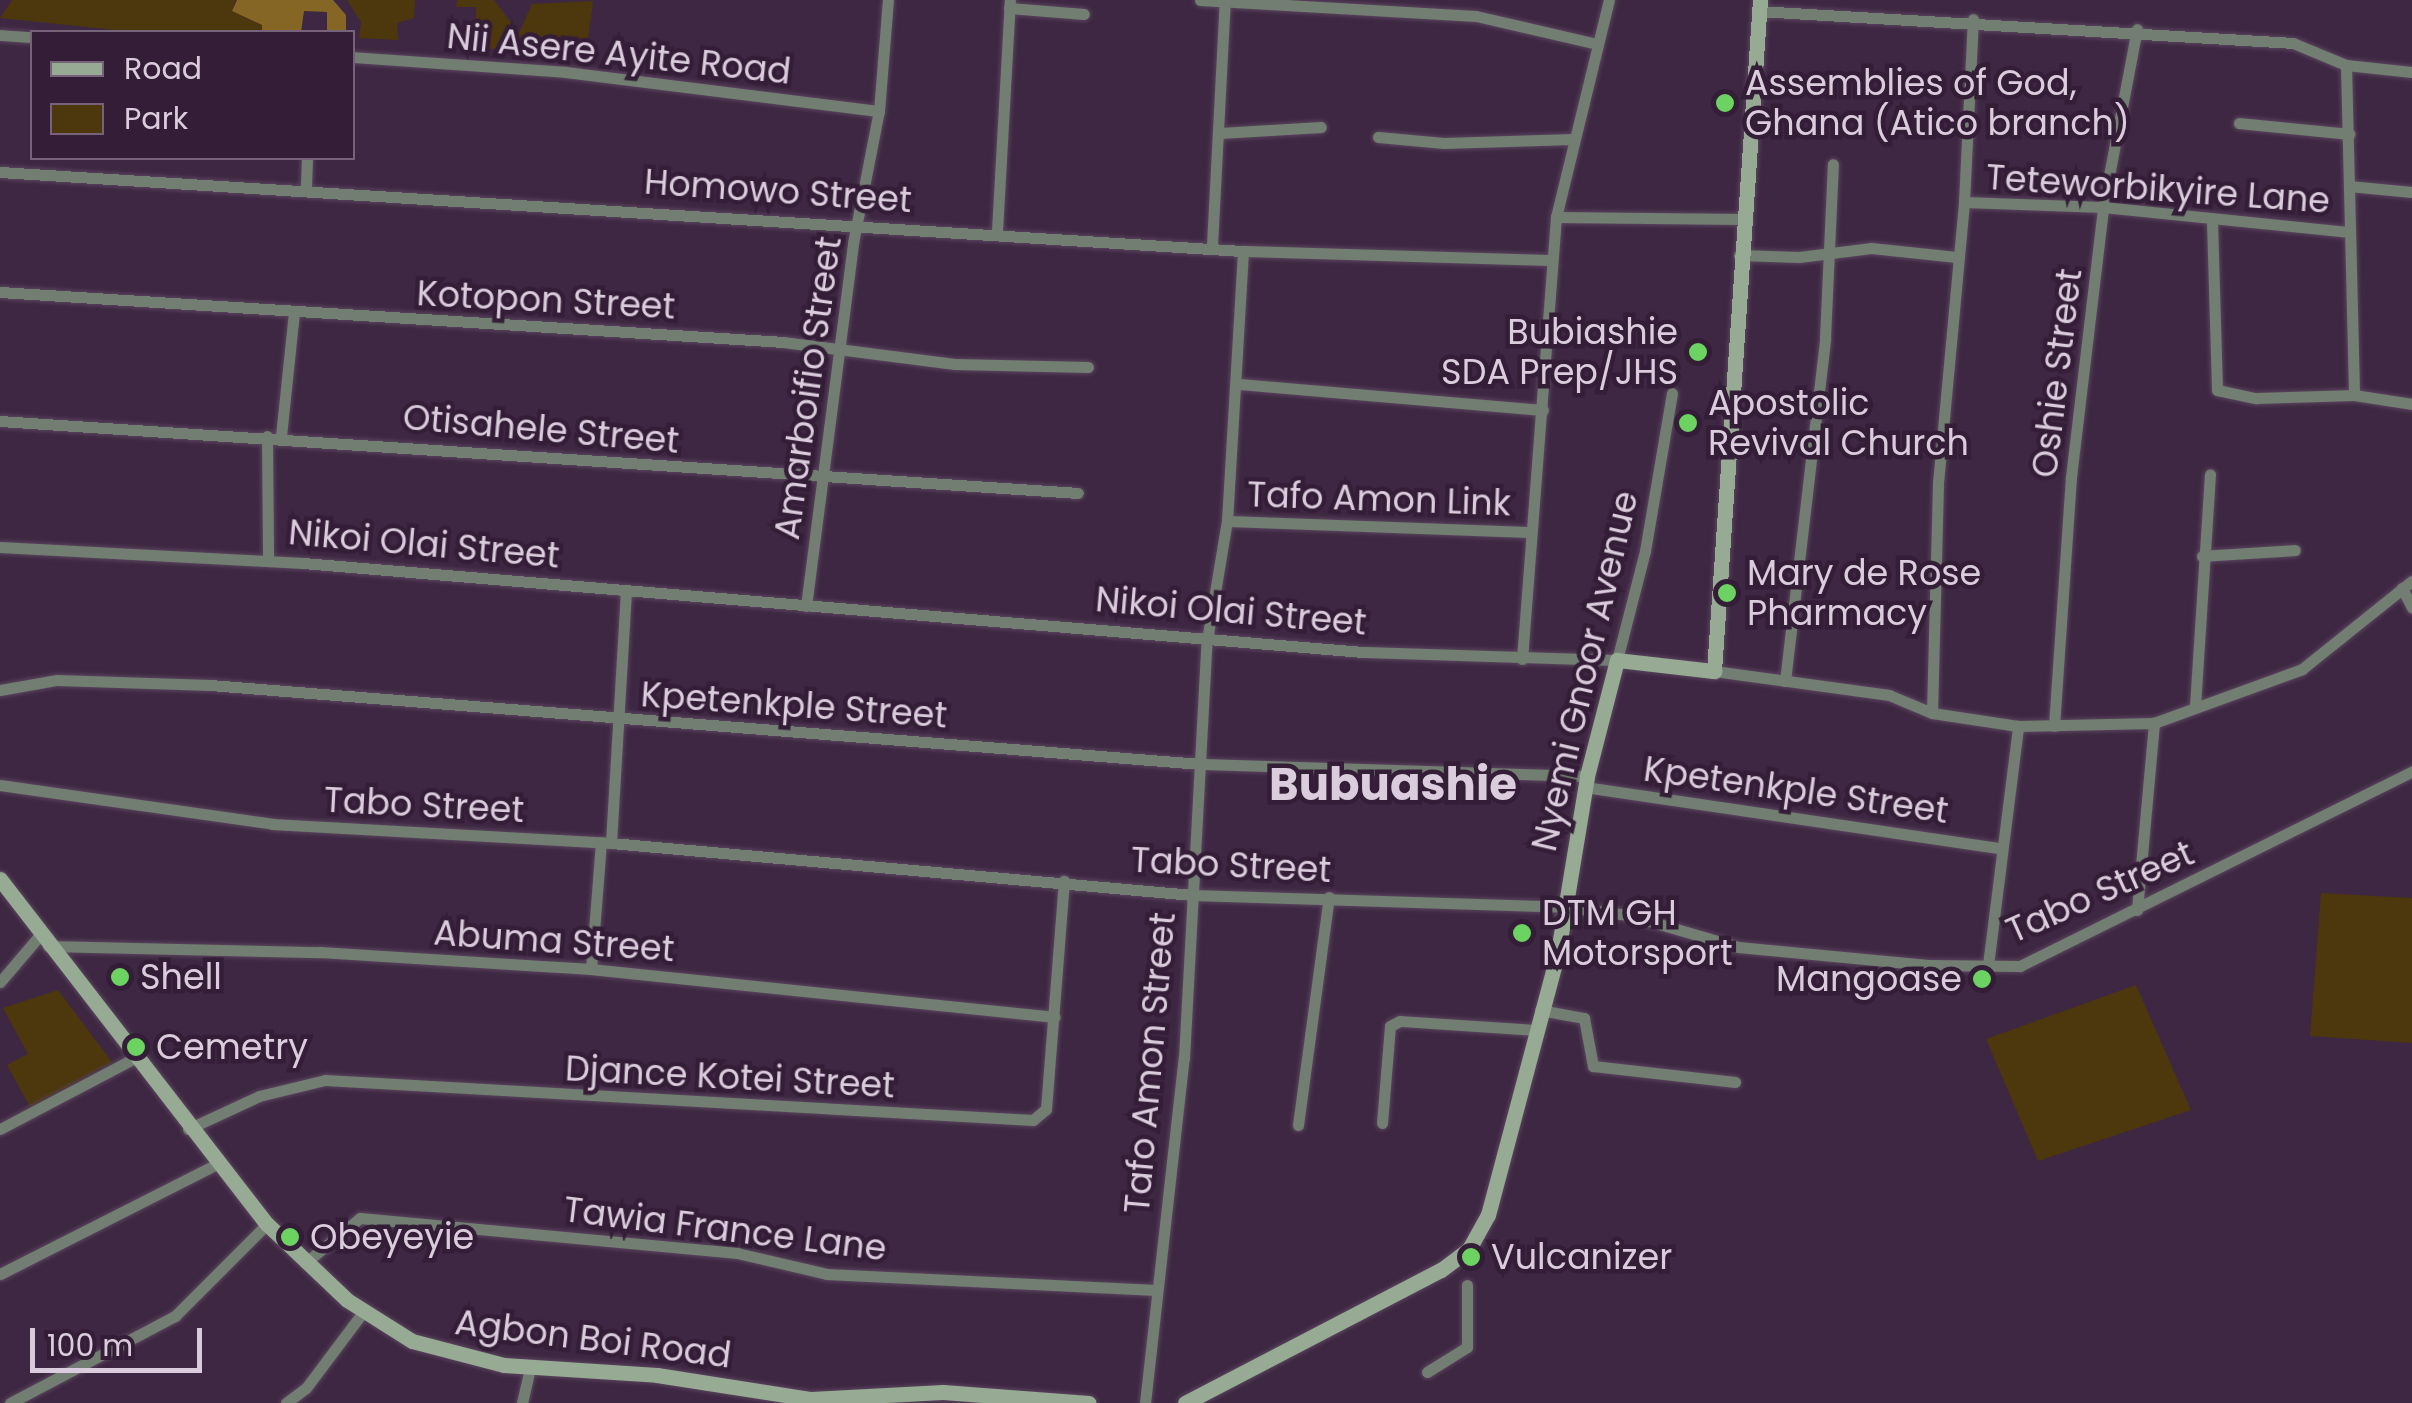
<!DOCTYPE html>
<style>
body{margin:0}
#map{position:relative;width:2412px;height:1403px;overflow:hidden;background:#3e2742;font-family:Poppins,sans-serif}
div>[style]{position:absolute}
.green>*{inset:0;background:#4c380c}
.forest>*{inset:0;background:#866624}
.roads{filter:drop-shadow(0 0 2px #5a455e) drop-shadow(0 0 2px #5a455e)}
.street>*{height:11px;margin:-5.5px;padding:0 5.5px;transform-origin:5.5px;border-radius:5.5px;background:#727e71}
.secondary>*{height:15px;margin:-7.5px;padding:0 7.5px;transform-origin:7.5px;border-radius:7.5px;background:#97aa94}
.dots>*{width:28px;height:28px;translate:-50% -50%;box-sizing:border-box;border:5px solid #341d37;border-radius:50%}
span{translate:-50% -50%;white-space:nowrap;text-align:center;line-height:1.15;-webkit-text-stroke:9px #341d37;paint-order:stroke}
.street-label{font-size:35px;color:#daccdc}
.poi-label{font-size:35px;color:#daccdc}
.left{translate:0 -50%;text-align:left}
.right{translate:-100% -50%;text-align:right}
.district-label{font-size:45px;color:#daccdc;font-weight:700}
.legend{position:absolute;left:30px;top:30px;width:325px;height:130px;box-sizing:border-box;background:#341d37;border:2px solid #766379;margin:0;padding:12px 18px;list-style:none;font-size:30px;color:#daccdc}
.legend li{display:flex;align-items:center;gap:20px;height:50px}
.legend b{width:50px;border:2px solid #766379}
.scale{position:absolute;left:30px;top:1328px;width:172px;height:45px;box-sizing:border-box;border:5px solid #daccdc;border-top:0;padding-left:12px;font-size:30px;line-height:35px;white-space:nowrap;color:#daccdc;-webkit-text-stroke:8px #341d37;paint-order:stroke}
</style>
<div id="map">
<div class="green">
<i style="clip-path:polygon(12px 0,236px 0,232px 11px,263px 26px,262px 32px,135px 32px,0 18px)"></i>
<i style="clip-path:polygon(347px 0,415px 0,414px 18px,397px 23px,398px 40px,359px 38px,361px 22px)"></i>
<i style="clip-path:polygon(457px 0,494px 0,519px 33px,532px 4px,593px 1px,586px 54px,464px 47px,475px 31px,476px 7px,456px 7px)"></i>
<i style="clip-path:polygon(2321px 893px,2412px 898px,2412px 1043px,2310px 1036px)"></i>
<i style="clip-path:polygon(2136px 985px,2191px 1110px,2038px 1161px,1986px 1039px)"></i>
<i style="clip-path:polygon(58px 990px,112px 1062px,30px 1107px,7px 1065px,28px 1054px,3px 1008px)"></i>
</div>
<div class="forest">
<i style="clip-path:polygon(237px 0,333px 0,346px 15px,346px 32px,327px 32px,327px 12px,304px 11px,301px 32px,262px 32px,262px 25px,232px 11px)"></i>
</div>
<div class="roads">
<div class="street">
<i style="left:1200px;top:0;width:276px;rotate:3.3deg"></i>
<i style="left:1476px;top:16px;width:120px;rotate:13deg"></i>
<i style="left:1009px;top:8px;width:75px;rotate:4.6deg"></i>
<i style="left:1758px;top:11px;width:536px;rotate:3.42deg"></i>
<i style="left:2293px;top:43px;width:57px;rotate:22.5deg"></i>
<i style="left:2346px;top:65px;width:66px;rotate:6.1deg"></i>
<i style="left:0;top:35px;width:32px;rotate:4deg"></i>
<i style="left:352px;top:57px;width:214px;rotate:4deg"></i>
<i style="left:565px;top:72px;width:316px;rotate:7.1deg"></i>
<i style="left:2346px;top:65px;width:330px;rotate:88.6deg"></i>
<i style="left:2239px;top:123px;width:111px;rotate:5.7deg"></i>
<i style="left:1220px;top:133px;width:101px;rotate:-3.4deg"></i>
<i style="left:1378px;top:137px;width:66px;rotate:5.2deg"></i>
<i style="left:1444px;top:143px;width:129px;rotate:-1.8deg"></i>
<i style="left:0;top:172px;width:1246px;rotate:3.64deg"></i>
<i style="left:1243px;top:251px;width:309px;rotate:1.7deg"></i>
<i style="left:306px;top:186px;width:28px;rotate:-88deg"></i>
<i style="left:2349px;top:186px;width:63px;rotate:5.4deg"></i>
<i style="left:1964px;top:202px;width:139px;rotate:2.1deg"></i>
<i style="left:2103px;top:207px;width:246px;rotate:5.8deg"></i>
<i style="left:1556px;top:217px;width:185px;rotate:0.6deg"></i>
<i style="left:2212px;top:221px;width:169px;rotate:88.3deg"></i>
<i style="left:2217px;top:390px;width:40px;rotate:12deg"></i>
<i style="left:2256px;top:398px;width:98px;rotate:-1.8deg"></i>
<i style="left:2354px;top:395px;width:59px;rotate:8.8deg"></i>
<i style="left:997px;top:231px;width:231px;rotate:-86.8deg"></i>
<i style="left:1212px;top:245px;width:244px;rotate:-87deg"></i>
<i style="left:1739px;top:255px;width:60px;rotate:1.9deg"></i>
<i style="left:1799px;top:257px;width:73px;rotate:-7.1deg"></i>
<i style="left:1871px;top:248px;width:86px;rotate:6deg"></i>
<i style="left:0;top:292px;width:785px;rotate:3.65deg"></i>
<i style="left:783px;top:342px;width:173px;rotate:7.3deg"></i>
<i style="left:955px;top:364px;width:133px;rotate:1.3deg"></i>
<i style="left:1239px;top:384px;width:305px;rotate:4.9deg"></i>
<i style="left:0;top:421px;width:1080px;rotate:3.82deg"></i>
<i style="left:267px;top:436px;width:125px;rotate:89.5deg"></i>
<i style="left:281px;top:436px;width:124px;rotate:-84deg"></i>
<i style="left:1227px;top:521px;width:303px;rotate:2.1deg"></i>
<i style="left:0;top:547px;width:303px;rotate:3deg"></i>
<i style="left:303px;top:563px;width:1064px;rotate:4.8deg"></i>
<i style="left:1363px;top:652px;width:254px;rotate:1.8deg"></i>
<i style="left:1617px;top:660px;width:113px;rotate:-75.6deg"></i>
<i style="left:1645px;top:551px;width:160px;rotate:-80.3deg"></i>
<i style="left:2202px;top:556px;width:93px;rotate:-3.7deg"></i>
<i style="left:2402px;top:588px;width:22px;rotate:63deg"></i>
<i style="left:806px;top:606px;width:366px;rotate:-82.6deg"></i>
<i style="left:853px;top:243px;width:135px;rotate:-78.9deg"></i>
<i style="left:879px;top:111px;width:111px;rotate:-85.4deg"></i>
<i style="left:1522px;top:659px;width:443px;rotate:-85.6deg"></i>
<i style="left:1556px;top:217px;width:223px;rotate:-76.3deg"></i>
<i style="left:1714px;top:671px;width:177px;rotate:7.8deg"></i>
<i style="left:1889px;top:695px;width:47px;rotate:22.7deg"></i>
<i style="left:1932px;top:713px;width:87px;rotate:8.6deg"></i>
<i style="left:2018px;top:726px;width:136px;rotate:-1.3deg"></i>
<i style="left:2154px;top:723px;width:158px;rotate:-20deg"></i>
<i style="left:2302px;top:669px;width:141px;rotate:-38.7deg"></i>
<i style="left:1785px;top:681px;width:345px;rotate:-83.3deg"></i>
<i style="left:1825px;top:338px;width:174px;rotate:-87.4deg"></i>
<i style="left:0;top:690px;width:58px;rotate:-10deg"></i>
<i style="left:57px;top:680px;width:153px;rotate:1.9deg"></i>
<i style="left:210px;top:685px;width:994px;rotate:4.56deg"></i>
<i style="left:1201px;top:764px;width:386px;rotate:1.8deg"></i>
<i style="left:2195px;top:706px;width:232px;rotate:-86.3deg"></i>
<i style="left:1932px;top:713px;width:230px;rotate:-88.5deg"></i>
<i style="left:1938px;top:483px;width:282px;rotate:-84.7deg"></i>
<i style="left:1964px;top:202px;width:183px;rotate:-87.2deg"></i>
<i style="left:2054px;top:726px;width:250px;rotate:-86.1deg"></i>
<i style="left:2071px;top:477px;width:272px;rotate:-83.2deg"></i>
<i style="left:2103px;top:207px;width:181px;rotate:-79.2deg"></i>
<i style="left:0;top:785px;width:276px;rotate:8.1deg"></i>
<i style="left:273px;top:824px;width:339px;rotate:3.2deg"></i>
<i style="left:611px;top:843px;width:584px;rotate:5.11deg"></i>
<i style="left:1193px;top:895px;width:372px;rotate:1.8deg"></i>
<i style="left:1565px;top:907px;width:64px;rotate:7.2deg"></i>
<i style="left:1628px;top:915px;width:115px;rotate:16.2deg"></i>
<i style="left:1738px;top:947px;width:191px;rotate:5.4deg"></i>
<i style="left:1928px;top:965px;width:92px;rotate:0.6deg"></i>
<i style="left:2020px;top:966px;width:438px;rotate:-26.4deg"></i>
<i style="left:1585px;top:787px;width:419px;rotate:8.4deg"></i>
<i style="left:611px;top:843px;width:252px;rotate:-86.6deg"></i>
<i style="left:2137px;top:910px;width:188px;rotate:-84.8deg"></i>
<i style="left:48px;top:946px;width:272px;rotate:1.3deg"></i>
<i style="left:320px;top:952px;width:272px;rotate:3.6deg"></i>
<i style="left:591px;top:969px;width:466px;rotate:5.9deg"></i>
<i style="left:1988px;top:965px;width:241px;rotate:-82.8deg"></i>
<i style="left:591px;top:969px;width:127px;rotate:-85.5deg"></i>
<i style="left:0;top:982px;width:62px;rotate:-49.6deg"></i>
<i style="left:1540px;top:1010px;width:45px;rotate:10.3deg"></i>
<i style="left:1584px;top:1018px;width:49px;rotate:79.4deg"></i>
<i style="left:1593px;top:1066px;width:143px;rotate:6.4deg"></i>
<i style="left:1382px;top:1123px;width:97px;rotate:-85.3deg"></i>
<i style="left:1390px;top:1026px;width:11px;rotate:-27deg"></i>
<i style="left:1400px;top:1021px;width:135px;rotate:3.8deg"></i>
<i style="left:1298px;top:1125px;width:230px;rotate:-82.3deg"></i>
<i style="left:0;top:1129px;width:150px;rotate:-27.8deg"></i>
<i style="left:188px;top:1129px;width:78px;rotate:-24.9deg"></i>
<i style="left:259px;top:1096px;width:68px;rotate:-13.6deg"></i>
<i style="left:325px;top:1080px;width:709px;rotate:3.23deg"></i>
<i style="left:1033px;top:1120px;width:17px;rotate:-40deg"></i>
<i style="left:1046px;top:1109px;width:229px;rotate:-85.5deg"></i>
<i style="left:305px;top:1263px;width:71px;rotate:-39.3deg"></i>
<i style="left:360px;top:1218px;width:379px;rotate:5.3deg"></i>
<i style="left:737px;top:1253px;width:92px;rotate:13.1deg"></i>
<i style="left:827px;top:1274px;width:329px;rotate:2.8deg"></i>
<i style="left:0;top:1274px;width:243px;rotate:-26.9deg"></i>
<i style="left:1427px;top:1372px;width:47px;rotate:-32deg"></i>
<i style="left:1467px;top:1347px;width:62px;rotate:-90deg"></i>
<i style="left:10px;top:1403px;width:187px;rotate:-27.8deg"></i>
<i style="left:175px;top:1316px;width:130px;rotate:-45deg"></i>
<i style="left:286px;top:1403px;width:25px;rotate:-37deg"></i>
<i style="left:306px;top:1388px;width:95px;rotate:-53.1deg"></i>
<i style="left:522px;top:1403px;width:37px;rotate:-77deg"></i>
<i style="left:1145px;top:1403px;width:347px;rotate:-83.6deg"></i>
<i style="left:1184px;top:1058px;width:419px;rotate:-86.9deg"></i>
<i style="left:1207px;top:640px;width:121px;rotate:-80.5deg"></i>
<i style="left:1227px;top:521px;width:270px;rotate:-86.6deg"></i>
</div>
<div class="secondary">
<i style="left:0;top:879px;width:436px;rotate:52.3deg"></i>
<i style="left:267px;top:1224px;width:110px;rotate:43.5deg"></i>
<i style="left:347px;top:1300px;width:77px;rotate:32.2deg"></i>
<i style="left:412px;top:1341px;width:95px;rotate:14.6deg"></i>
<i style="left:504px;top:1365px;width:153px;rotate:3.7deg"></i>
<i style="left:657px;top:1375px;width:156px;rotate:8.9deg"></i>
<i style="left:811px;top:1399px;width:132px;rotate:-3deg"></i>
<i style="left:943px;top:1392px;width:146px;rotate:4.3deg"></i>
<i style="left:1185px;top:1403px;width:288px;rotate:-27.5deg"></i>
<i style="left:1441px;top:1270px;width:35px;rotate:-37deg"></i>
<i style="left:1469px;top:1249px;width:39px;rotate:-61deg"></i>
<i style="left:1488px;top:1215px;width:272px;rotate:-75.1deg"></i>
<i style="left:1558px;top:952px;width:178px;rotate:-80.6deg"></i>
<i style="left:1587px;top:776px;width:120px;rotate:-75.5deg"></i>
<i style="left:1617px;top:660px;width:98px;rotate:6.5deg"></i>
<i style="left:1714px;top:671px;width:673px;rotate:-86.08deg"></i>
</div>
</div>
<div class="dots">
<i style="left:1725px;top:103px;background:#6cd362"></i>
<i style="left:1698px;top:352px;background:#6cd362"></i>
<i style="left:1688px;top:423px;background:#6cd362"></i>
<i style="left:1727px;top:593px;background:#6cd362"></i>
<i style="left:1522px;top:933px;background:#6cd362"></i>
<i style="left:120px;top:977px;background:#6cd362"></i>
<i style="left:1982px;top:979px;background:#6cd362"></i>
<i style="left:136px;top:1047px;background:#6cd362"></i>
<i style="left:290px;top:1237px;background:#6cd362"></i>
<i style="left:1471px;top:1257px;background:#6cd362"></i>
</div>
<div class="street-label">
<span style="left:619px;top:54px;rotate:6deg">Nii Asere Ayite Road</span>
<span style="left:2158px;top:189px;rotate:4deg">Teteworbikyire Lane</span>
<span style="left:778px;top:191px;rotate:4deg">Homowo Street</span>
<span style="left:546px;top:300px;rotate:3deg">Kotopon Street</span>
<span style="left:2057px;top:373px;rotate:-83deg">Oshie Street</span>
<span style="left:808px;top:388px;rotate:-82deg">Amarboifio Street</span>
<span style="left:541px;top:429px;rotate:5deg">Otisahele Street</span>
<span style="left:1379px;top:499px;rotate:2deg">Tafo Amon Link</span>
<span style="left:424px;top:544px;rotate:5deg">Nikoi Olai Street</span>
<span style="left:1231px;top:611px;rotate:5deg">Nikoi Olai Street</span>
<span style="left:1585px;top:671px;rotate:-77deg">Nyemi Gnoor Avenue</span>
<span style="left:794px;top:705px;rotate:4deg">Kpetenkple Street</span>
<span style="left:1796px;top:790px;rotate:8deg">Kpetenkple Street</span>
<span style="left:424px;top:805px;rotate:3deg">Tabo Street</span>
<span style="left:1231px;top:865px;rotate:3deg">Tabo Street</span>
<span style="left:2100px;top:892px;rotate:-24deg">Tabo Street</span>
<span style="left:554px;top:941px;rotate:4deg">Abuma Street</span>
<span style="left:1150px;top:1063px;rotate:-85deg">Tafo Amon Street</span>
<span style="left:730px;top:1077px;rotate:3deg">Djance Kotei Street</span>
<span style="left:725px;top:1229px;rotate:7deg">Tawia France Lane</span>
<span style="left:593px;top:1339px;rotate:7deg">Agbon Boi Road</span>
</div>
<div class="poi-label">
<span class="left" style="left:1745px;top:103px">Assemblies of God,<br>Ghana (Atico branch)</span>
<span class="right" style="left:1678px;top:352px">Bubiashie<br>SDA Prep/JHS</span>
<span class="left" style="left:1708px;top:423px">Apostolic<br>Revival Church</span>
<span class="left" style="left:1747px;top:593px">Mary de Rose<br>Pharmacy</span>
<span class="left" style="left:1542px;top:933px">DTM GH<br>Motorsport</span>
<span class="left" style="left:140px;top:977px">Shell</span>
<span class="right" style="left:1962px;top:979px">Mangoase</span>
<span class="left" style="left:156px;top:1047px">Cemetry</span>
<span class="left" style="left:310px;top:1237px">Obeyeyie</span>
<span class="left" style="left:1491px;top:1257px">Vulcanizer</span>
</div>
<div class="district-label">
<span style="left:1393px;top:785px">Bubuashie</span>
</div>
<ul class="legend">
<li><b style="height:12px;background:#97aa94"></b>Road</li>
<li><b style="height:28px;background:#4c380c"></b>Park</li>
</ul>
<div class="scale">100 m</div>
</div>
